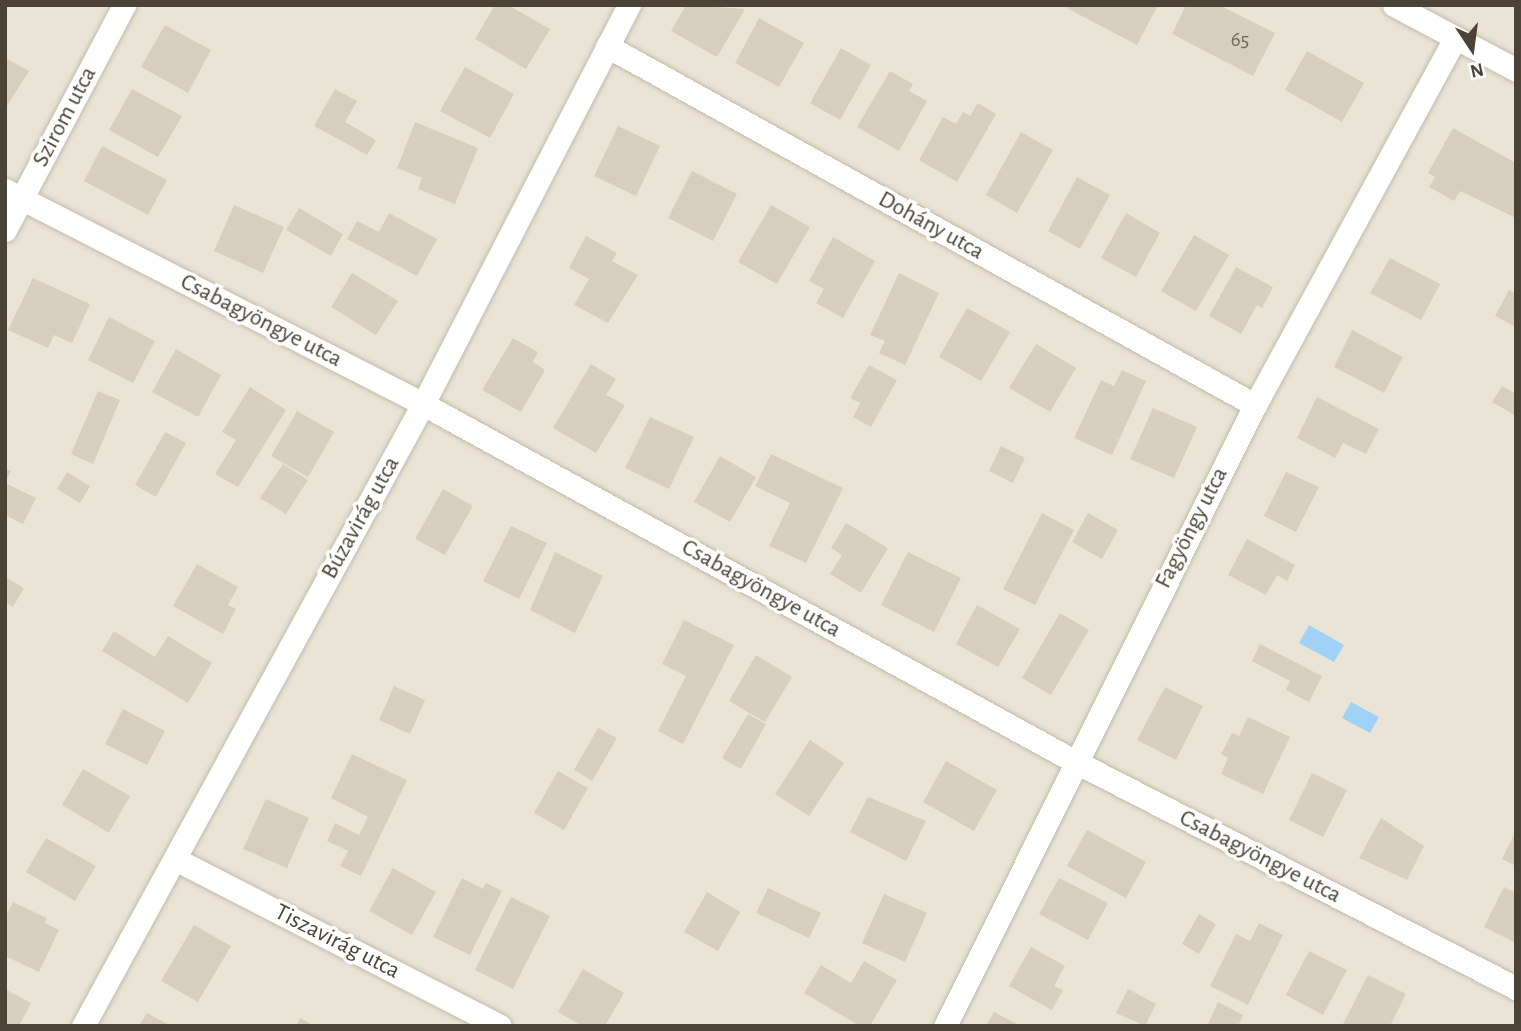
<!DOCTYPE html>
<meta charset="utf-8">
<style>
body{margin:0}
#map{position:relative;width:1521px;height:1031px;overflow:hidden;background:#f6f2e8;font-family:"Alegreya Sans",sans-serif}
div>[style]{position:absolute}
.residential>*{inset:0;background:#eae4d6}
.water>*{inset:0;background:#a0d2f7}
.building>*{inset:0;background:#d8cebd}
.roads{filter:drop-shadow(0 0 2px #c2baaa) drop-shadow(0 0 2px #c2baaa)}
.minor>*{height:23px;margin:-11.5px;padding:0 11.5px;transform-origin:11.5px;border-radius:11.5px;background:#fff}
span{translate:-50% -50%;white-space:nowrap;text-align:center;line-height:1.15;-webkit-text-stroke:7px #fff;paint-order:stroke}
.number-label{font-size:21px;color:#6e6658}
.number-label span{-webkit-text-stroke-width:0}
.street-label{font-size:24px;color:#4a4336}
.frame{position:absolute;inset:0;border:7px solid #4a4336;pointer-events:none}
.north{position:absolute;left:1437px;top:14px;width:70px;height:70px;-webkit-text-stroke:5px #fff;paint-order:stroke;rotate:167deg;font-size:19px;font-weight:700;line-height:28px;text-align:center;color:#4a4336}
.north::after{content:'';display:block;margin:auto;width:24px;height:32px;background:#4a4336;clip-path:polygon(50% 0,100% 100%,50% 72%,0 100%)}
</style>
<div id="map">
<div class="residential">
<i style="clip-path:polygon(5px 5px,1516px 5px,1516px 1026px,5px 1026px)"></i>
</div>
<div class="water">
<i style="clip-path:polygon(1309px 625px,1344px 645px,1334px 662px,1299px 643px)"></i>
<i style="clip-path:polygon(1351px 702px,1379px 717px,1370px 733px,1342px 718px)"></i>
</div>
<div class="building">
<i style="clip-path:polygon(495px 5px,508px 5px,550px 29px,526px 69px,475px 39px)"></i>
<i style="clip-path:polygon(686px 5px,745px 9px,717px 57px,671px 31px)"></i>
<i style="clip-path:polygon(1061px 5px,1158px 5px,1137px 45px)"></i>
<i style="clip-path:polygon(1186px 5px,1219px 5px,1275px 33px,1253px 76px,1172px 34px)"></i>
<i style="clip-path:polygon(759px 18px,804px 43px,779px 87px,735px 63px)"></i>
<i style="clip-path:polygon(165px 25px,211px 50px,188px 93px,141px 67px)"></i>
<i style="clip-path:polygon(841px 48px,871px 65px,840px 120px,810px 103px)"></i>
<i style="clip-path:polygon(1307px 51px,1364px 83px,1342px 122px,1285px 90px)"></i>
<i style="clip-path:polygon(5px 58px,29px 71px,5px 109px)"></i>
<i style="clip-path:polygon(465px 67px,514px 94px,490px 138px,440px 111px)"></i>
<i style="clip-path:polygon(890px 71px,913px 84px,909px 91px,927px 101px,899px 151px,857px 127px)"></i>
<i style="clip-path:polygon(132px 89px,182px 116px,158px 157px,109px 130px)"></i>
<i style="clip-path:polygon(335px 89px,357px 101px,345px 122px,376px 140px,367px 155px,314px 126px)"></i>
<i style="clip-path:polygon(978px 103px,996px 114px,957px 182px,919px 160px,943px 117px,956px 124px,963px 112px,970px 116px)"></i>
<i style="clip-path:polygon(415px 122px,478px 148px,455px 204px,418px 189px,422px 178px,397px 168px)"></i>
<i style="clip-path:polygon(618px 126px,660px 146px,636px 196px,594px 176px)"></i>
<i style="clip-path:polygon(1453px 128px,1516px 163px,1516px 218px,1460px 191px,1454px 201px,1429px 187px,1435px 177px,1428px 173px)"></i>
<i style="clip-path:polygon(1021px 132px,1053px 150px,1017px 213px,986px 195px)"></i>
<i style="clip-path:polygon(102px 146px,167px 180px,148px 215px,84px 181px)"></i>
<i style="clip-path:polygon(692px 171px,737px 194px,713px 241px,668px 218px)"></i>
<i style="clip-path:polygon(1077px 177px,1110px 195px,1080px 249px,1048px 231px)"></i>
<i style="clip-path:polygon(234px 205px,284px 227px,263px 273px,214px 251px)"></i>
<i style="clip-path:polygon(771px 205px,810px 227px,777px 284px,738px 262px)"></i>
<i style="clip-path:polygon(299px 208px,343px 234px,331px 256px,286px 230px)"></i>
<i style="clip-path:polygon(389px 213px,437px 239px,417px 276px,347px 239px,357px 221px,379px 232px)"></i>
<i style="clip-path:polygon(1126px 213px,1160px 233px,1136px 277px,1101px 258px)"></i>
<i style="clip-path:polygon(1194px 235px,1229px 255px,1196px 311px,1161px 291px)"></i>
<i style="clip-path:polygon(586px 236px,617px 253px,612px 261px,638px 275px,608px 323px,574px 305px,589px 279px,569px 268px)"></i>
<i style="clip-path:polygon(833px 237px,875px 261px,843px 318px,816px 303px,824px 289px,809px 281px)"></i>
<i style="clip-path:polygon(1390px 258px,1440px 284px,1421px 320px,1370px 293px)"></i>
<i style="clip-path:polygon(1236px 267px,1273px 287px,1262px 308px,1257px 305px,1241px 334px,1209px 316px)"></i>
<i style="clip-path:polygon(352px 273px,398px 301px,376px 335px,331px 307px)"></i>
<i style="clip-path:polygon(899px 273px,939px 293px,905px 365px,879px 353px,885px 341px,870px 335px)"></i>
<i style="clip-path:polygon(33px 278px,90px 304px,72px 343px,54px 335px,48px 348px,8px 330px)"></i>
<i style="clip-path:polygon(1509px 290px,1516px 294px,1516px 327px,1495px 316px)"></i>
<i style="clip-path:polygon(967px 308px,1010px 332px,981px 381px,939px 357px)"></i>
<i style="clip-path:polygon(109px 317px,155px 341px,133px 383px,88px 360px)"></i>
<i style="clip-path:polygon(1352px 330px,1403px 357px,1384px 393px,1334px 367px)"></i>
<i style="clip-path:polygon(513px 338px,538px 352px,533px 362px,545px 370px,521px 412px,482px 390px)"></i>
<i style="clip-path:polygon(1036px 344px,1076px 368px,1050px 412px,1009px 388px)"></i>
<i style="clip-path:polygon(176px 349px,221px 375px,198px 417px,152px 392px)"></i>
<i style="clip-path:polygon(591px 364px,616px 379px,606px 395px,625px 405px,596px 453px,553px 428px)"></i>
<i style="clip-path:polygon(869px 365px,897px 380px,871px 427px,853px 417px,860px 403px,850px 398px)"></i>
<i style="clip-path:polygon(1122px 370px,1146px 381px,1112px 455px,1074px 438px,1101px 380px,1114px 386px)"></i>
<i style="clip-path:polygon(1502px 386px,1516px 394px,1516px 416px,1492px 402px)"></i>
<i style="clip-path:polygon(250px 387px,286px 410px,238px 487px,215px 474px,236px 440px,222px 432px)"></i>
<i style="clip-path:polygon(98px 391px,120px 400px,93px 464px,71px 454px)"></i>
<i style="clip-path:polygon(1317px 397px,1379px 429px,1366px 454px,1343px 443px,1335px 458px,1297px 438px)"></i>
<i style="clip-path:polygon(1153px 408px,1197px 427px,1174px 478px,1130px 459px)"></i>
<i style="clip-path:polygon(297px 411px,334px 432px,308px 477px,271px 456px)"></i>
<i style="clip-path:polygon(650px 417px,694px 437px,669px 489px,625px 468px)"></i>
<i style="clip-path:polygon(165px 432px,186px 443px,156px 497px,135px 485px)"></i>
<i style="clip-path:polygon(1001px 446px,1025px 458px,1013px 483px,989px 471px)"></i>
<i style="clip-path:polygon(771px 454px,843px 488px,806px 563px,769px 546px,790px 503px,755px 486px)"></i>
<i style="clip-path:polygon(720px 456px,756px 477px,730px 522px,694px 502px)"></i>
<i style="clip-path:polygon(283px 464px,308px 480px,286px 514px,260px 498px)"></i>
<i style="clip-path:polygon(5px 468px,11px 471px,5px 483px,36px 498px,23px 524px,5px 515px)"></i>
<i style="clip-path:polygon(67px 472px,90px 486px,80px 503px,57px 489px)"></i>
<i style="clip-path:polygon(1286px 472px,1319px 487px,1296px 532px,1264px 516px)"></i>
<i style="clip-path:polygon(443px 489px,473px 506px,445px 555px,415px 539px)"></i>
<i style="clip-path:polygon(1042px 513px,1074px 530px,1035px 605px,1003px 589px)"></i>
<i style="clip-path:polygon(1088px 513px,1118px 530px,1102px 559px,1072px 542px)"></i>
<i style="clip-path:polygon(846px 523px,888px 548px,861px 593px,830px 574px,842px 555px,831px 548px)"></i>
<i style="clip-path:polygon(511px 526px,547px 543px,519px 599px,483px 581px)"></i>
<i style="clip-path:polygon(1247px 539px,1295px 565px,1287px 581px,1277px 575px,1266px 595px,1228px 575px)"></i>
<i style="clip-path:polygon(555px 552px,603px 576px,575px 633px,530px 610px)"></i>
<i style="clip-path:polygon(908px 552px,961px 578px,934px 632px,881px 605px)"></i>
<i style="clip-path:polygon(197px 564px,238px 587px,228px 605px,236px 609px,223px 634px,173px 606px)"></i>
<i style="clip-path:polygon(5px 577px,24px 588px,13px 607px,5px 602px)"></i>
<i style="clip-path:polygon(977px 605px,1020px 629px,998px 667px,956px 644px)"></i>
<i style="clip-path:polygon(1060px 613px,1089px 630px,1051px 695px,1022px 678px)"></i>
<i style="clip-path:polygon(684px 620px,734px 645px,683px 744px,658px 731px,686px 676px,662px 664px)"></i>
<i style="clip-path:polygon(114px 631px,155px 657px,168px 636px,212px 663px,188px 703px,102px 651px)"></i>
<i style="clip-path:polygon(1260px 644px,1322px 676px,1309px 702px,1286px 690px,1290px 681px,1252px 661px)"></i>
<i style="clip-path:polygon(756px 655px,792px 677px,765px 722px,729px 701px)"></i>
<i style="clip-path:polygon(394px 686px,425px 700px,410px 734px,379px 720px)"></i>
<i style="clip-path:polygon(1165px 687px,1203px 706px,1176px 760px,1137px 740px)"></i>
<i style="clip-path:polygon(123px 709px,165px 731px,147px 765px,105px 744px)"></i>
<i style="clip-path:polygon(748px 714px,766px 724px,741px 769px,722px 758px)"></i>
<i style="clip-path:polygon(1248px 717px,1290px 737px,1263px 794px,1221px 774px,1228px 758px,1221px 754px,1232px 733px,1239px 736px)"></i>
<i style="clip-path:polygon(598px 728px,617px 738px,592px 781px,574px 770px)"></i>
<i style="clip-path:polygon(810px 740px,844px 763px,809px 816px,775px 794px)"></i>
<i style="clip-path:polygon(352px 754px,407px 780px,361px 876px,340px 866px,348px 851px,327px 841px,335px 823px,359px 835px,368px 817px,331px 798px)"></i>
<i style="clip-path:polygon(946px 761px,997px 790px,974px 831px,923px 802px)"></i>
<i style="clip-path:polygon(83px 769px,130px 796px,109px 833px,62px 805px)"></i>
<i style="clip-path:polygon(558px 771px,588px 788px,564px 830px,534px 813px)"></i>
<i style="clip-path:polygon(1312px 773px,1347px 790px,1323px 837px,1289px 820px)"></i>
<i style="clip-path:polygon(868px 797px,926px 821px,906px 861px,850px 832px)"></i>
<i style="clip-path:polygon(266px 799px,309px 818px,287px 868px,243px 849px)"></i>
<i style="clip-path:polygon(1381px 818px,1424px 846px,1407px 880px,1359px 858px)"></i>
<i style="clip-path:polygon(1087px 830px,1146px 862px,1126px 898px,1067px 866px)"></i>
<i style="clip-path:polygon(1516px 831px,1516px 866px,1502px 859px)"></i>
<i style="clip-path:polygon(46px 838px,96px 866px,75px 901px,26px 872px)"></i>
<i style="clip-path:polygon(393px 868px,436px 892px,412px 935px,369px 911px)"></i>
<i style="clip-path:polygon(462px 878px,483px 889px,486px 883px,502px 891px,470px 955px,433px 937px)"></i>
<i style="clip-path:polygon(1059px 878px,1108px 903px,1088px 940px,1039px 914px)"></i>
<i style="clip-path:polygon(1504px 887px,1516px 893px,1516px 943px,1484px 927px)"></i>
<i style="clip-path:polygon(768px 888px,821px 913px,809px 938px,756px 913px)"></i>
<i style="clip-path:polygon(707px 892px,740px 912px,718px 951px,684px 932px)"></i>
<i style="clip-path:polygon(884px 894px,927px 913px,905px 962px,862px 943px)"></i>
<i style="clip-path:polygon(511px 897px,550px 916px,513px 989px,475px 970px)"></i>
<i style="clip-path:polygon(13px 902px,47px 918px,45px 923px,59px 930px,39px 972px,5px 956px,5px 917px)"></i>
<i style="clip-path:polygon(1199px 914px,1216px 924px,1199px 954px,1182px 944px)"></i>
<i style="clip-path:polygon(1259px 923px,1283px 935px,1248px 1005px,1210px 986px,1236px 934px,1250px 941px)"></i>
<i style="clip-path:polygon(194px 925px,231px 946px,198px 1002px,161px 981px)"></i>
<i style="clip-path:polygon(1031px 947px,1065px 966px,1054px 986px,1063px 990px,1052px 1010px,1009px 986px)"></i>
<i style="clip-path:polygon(1309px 951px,1347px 970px,1323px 1015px,1286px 995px)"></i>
<i style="clip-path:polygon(864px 961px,897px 980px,870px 1026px,860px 1026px,804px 993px,821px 965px,851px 983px)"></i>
<i style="clip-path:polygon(583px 969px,624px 993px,605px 1026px,582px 1026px,558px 1012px)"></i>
<i style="clip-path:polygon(1368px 975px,1406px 994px,1390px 1026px,1342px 1026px)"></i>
<i style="clip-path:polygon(5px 989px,31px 1003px,19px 1026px,5px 1026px)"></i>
<i style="clip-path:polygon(1128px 989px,1156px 1004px,1145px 1026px,1116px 1013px)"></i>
<i style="clip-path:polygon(1218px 1002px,1243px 1015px,1238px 1026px,1207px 1026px)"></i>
<i style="clip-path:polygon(994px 1012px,1021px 1026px,986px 1026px)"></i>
<i style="clip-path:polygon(147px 1013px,171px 1026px,139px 1026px)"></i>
<i style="clip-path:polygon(300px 1018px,315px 1026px,296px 1026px)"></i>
</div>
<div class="roads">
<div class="minor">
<i style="left:1394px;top:5px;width:138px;rotate:28deg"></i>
<i style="left:607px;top:46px;width:741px;rotate:28.99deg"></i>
<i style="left:5px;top:190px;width:470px;rotate:27.1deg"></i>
<i style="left:423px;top:404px;width:742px;rotate:28.74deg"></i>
<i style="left:1074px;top:761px;width:497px;rotate:27.2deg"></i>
<i style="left:5px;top:230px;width:255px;rotate:-62.1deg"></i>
<i style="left:175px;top:859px;width:365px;rotate:27.2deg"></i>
<i style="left:83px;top:1026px;width:709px;rotate:-61.34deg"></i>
<i style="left:423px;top:404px;width:449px;rotate:-62.7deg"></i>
<i style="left:945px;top:1026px;width:694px;rotate:-63.47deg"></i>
<i style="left:1255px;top:405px;width:418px;rotate:-61.4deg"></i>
</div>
</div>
<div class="number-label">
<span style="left:1240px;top:40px">65</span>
</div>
<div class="street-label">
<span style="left:65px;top:117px;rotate:-62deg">Szirom utca</span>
<span style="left:931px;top:226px;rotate:29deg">Dohány utca</span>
<span style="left:261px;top:321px;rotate:27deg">Csabagyöngye utca</span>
<span style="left:361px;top:518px;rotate:-61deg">Búzavirág utca</span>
<span style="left:1192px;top:528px;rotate:-63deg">Fagyöngy utca</span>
<span style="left:761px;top:589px;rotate:29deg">Csabagyöngye utca</span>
<span style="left:1260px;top:857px;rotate:27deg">Csabagyöngye utca</span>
<span style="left:337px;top:942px;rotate:27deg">Tiszavirág utca</span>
</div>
<div class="frame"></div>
<div class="north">N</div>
</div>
